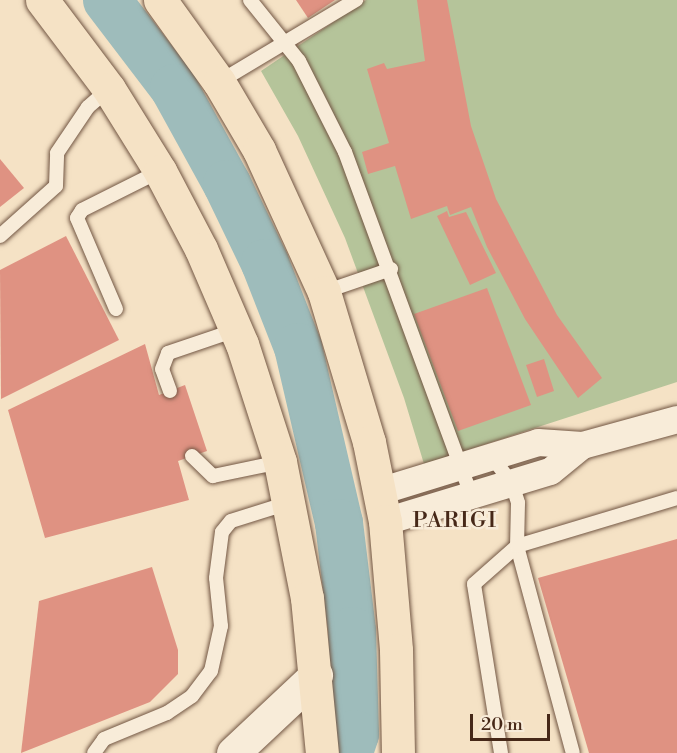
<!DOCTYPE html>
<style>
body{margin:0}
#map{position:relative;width:677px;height:753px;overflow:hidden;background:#f5e2c5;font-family:"Libre Bodoni",serif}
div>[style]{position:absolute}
.green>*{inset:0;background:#b5c49a}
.river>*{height:48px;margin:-24px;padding:0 24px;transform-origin:24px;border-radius:24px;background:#9ebcbb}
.building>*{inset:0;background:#df9282}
.roads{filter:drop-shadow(0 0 2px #725643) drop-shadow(0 0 2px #725643)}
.lane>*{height:14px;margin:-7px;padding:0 7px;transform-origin:7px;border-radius:7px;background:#f8ecd9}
.street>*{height:27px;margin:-13.5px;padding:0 13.5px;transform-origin:13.5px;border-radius:13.5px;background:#f8ecd9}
.secondary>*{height:33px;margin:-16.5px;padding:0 16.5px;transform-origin:16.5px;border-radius:16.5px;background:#f8ecd9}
.primary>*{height:33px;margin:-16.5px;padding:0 16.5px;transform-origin:16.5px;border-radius:16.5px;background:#f5e2c5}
span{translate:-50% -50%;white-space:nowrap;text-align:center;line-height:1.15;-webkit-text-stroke:5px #f8ecd9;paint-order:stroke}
.quarter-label{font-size:22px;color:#462818;letter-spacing:1.5px}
.scale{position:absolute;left:470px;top:714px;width:80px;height:27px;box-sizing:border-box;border:3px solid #462818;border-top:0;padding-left:8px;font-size:18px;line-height:21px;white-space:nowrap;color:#462818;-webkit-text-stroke:4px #f8ecd9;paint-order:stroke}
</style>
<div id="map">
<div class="green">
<i style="clip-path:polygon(366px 0,677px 0,677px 382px,424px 464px,404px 398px,345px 238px,298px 136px,261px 71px)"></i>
</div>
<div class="river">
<i style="left:107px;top:0;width:111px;rotate:52.7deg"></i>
<i style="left:174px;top:88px;width:110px;rotate:61.1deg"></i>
<i style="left:227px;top:184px;width:88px;rotate:64.3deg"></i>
<i style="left:265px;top:263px;width:90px;rotate:68.6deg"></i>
<i style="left:298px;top:347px;width:181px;rotate:76.9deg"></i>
<i style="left:339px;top:523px;width:109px;rotate:83.1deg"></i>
<i style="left:352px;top:631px;width:103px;rotate:88.3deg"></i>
<i style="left:355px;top:734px;width:20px;rotate:108deg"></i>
</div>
<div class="building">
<i style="clip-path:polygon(296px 0,335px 0,308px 18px)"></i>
<i style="clip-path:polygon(417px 0,447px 0,471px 126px,496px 199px,557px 315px,602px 378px,578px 398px,525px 319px,487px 247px,471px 207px,450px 215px,447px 206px,411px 219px,395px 166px,368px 174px,362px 152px,389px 143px,367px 69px,384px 63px,387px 69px,425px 61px)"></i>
<i style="clip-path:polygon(0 159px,24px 188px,0 207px)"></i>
<i style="clip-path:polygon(447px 211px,449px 217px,466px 212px,496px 273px,470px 285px,437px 216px)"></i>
<i style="clip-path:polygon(66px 236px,119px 340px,1px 399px,0 270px)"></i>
<i style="clip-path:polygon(487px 288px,531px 405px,458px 431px,414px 314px)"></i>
<i style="clip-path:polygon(145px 344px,159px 395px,185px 385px,207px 451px,178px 461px,189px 500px,45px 538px,8px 410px)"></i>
<i style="clip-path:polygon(544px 359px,554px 391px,537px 397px,526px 365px)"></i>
<i style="clip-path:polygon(677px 539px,677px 753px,589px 753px,538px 578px)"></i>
<i style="clip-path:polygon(152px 567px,178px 650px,178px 674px,150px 702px,21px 753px,39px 601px)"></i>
</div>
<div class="roads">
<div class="lane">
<i style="left:250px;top:0;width:78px;rotate:51.2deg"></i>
<i style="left:299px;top:61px;width:102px;rotate:63.2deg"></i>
<i style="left:345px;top:152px;width:365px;rotate:69.8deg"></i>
<i style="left:219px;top:82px;width:160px;rotate:-30.9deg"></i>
<i style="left:0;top:236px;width:75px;rotate:-41.8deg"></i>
<i style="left:56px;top:186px;width:33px;rotate:-88deg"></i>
<i style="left:57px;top:153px;width:55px;rotate:-56deg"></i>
<i style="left:88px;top:107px;width:28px;rotate:-41deg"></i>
<i style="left:324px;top:292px;width:71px;rotate:-18.9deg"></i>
<i style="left:116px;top:309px;width:99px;rotate:-113.2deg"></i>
<i style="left:77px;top:218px;width:9px;rotate:-58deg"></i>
<i style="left:82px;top:210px;width:87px;rotate:-26.6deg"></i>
<i style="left:170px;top:391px;width:23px;rotate:-110deg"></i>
<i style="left:162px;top:369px;width:17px;rotate:-69deg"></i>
<i style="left:168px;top:353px;width:72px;rotate:-18.7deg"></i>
<i style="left:192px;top:456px;width:29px;rotate:44deg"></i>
<i style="left:213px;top:476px;width:68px;rotate:-11.8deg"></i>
<i style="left:492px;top:457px;width:34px;rotate:53deg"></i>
<i style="left:512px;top:484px;width:20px;rotate:72deg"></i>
<i style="left:518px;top:503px;width:43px;rotate:91.3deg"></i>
<i style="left:517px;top:546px;width:214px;rotate:74.9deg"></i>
<i style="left:94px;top:753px;width:17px;rotate:-54deg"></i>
<i style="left:104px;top:739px;width:68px;rotate:-22.4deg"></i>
<i style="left:167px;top:713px;width:30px;rotate:-34deg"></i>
<i style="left:192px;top:696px;width:31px;rotate:-53deg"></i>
<i style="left:211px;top:671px;width:46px;rotate:-77.5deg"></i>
<i style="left:221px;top:626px;width:48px;rotate:-95.9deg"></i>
<i style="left:216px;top:578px;width:46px;rotate:-82.6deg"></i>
<i style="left:222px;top:532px;width:14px;rotate:-51deg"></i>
<i style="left:231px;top:521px;width:60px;rotate:-17.5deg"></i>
<i style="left:501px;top:753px;width:171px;rotate:-99.1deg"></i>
<i style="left:474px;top:584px;width:57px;rotate:-41.5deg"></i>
<i style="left:517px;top:546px;width:167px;rotate:-16.7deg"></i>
</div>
<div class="street">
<i style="left:379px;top:491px;width:166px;rotate:-17.1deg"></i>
<i style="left:538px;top:442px;width:44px;rotate:3.9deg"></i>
<i style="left:582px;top:445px;width:98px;rotate:-15.3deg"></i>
<i style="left:385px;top:521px;width:172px;rotate:-16.9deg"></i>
<i style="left:550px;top:471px;width:41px;rotate:-39.1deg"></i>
</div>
<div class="secondary">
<i style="left:233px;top:753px;width:114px;rotate:-43.2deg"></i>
</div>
<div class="primary">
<i style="left:42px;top:0;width:111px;rotate:53deg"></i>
<i style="left:109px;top:89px;width:97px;rotate:58.1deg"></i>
<i style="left:160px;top:171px;width:88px;rotate:62.3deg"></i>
<i style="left:201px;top:249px;width:103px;rotate:66.7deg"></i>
<i style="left:242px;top:344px;width:124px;rotate:72.1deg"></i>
<i style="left:280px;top:462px;width:139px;rotate:78.8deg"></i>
<i style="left:307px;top:598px;width:156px;rotate:84.5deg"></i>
<i style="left:160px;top:0;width:101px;rotate:54.3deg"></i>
<i style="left:219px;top:82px;width:79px;rotate:59.5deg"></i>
<i style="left:259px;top:150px;width:156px;rotate:65.4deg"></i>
<i style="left:324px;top:292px;width:157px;rotate:73.3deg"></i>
<i style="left:369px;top:442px;width:81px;rotate:78.6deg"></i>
<i style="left:385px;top:521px;width:129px;rotate:85.1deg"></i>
<i style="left:396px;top:650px;width:103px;rotate:88.9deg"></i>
</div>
</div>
<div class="quarter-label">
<span style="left:455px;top:521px">PARIGI</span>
</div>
<div class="scale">20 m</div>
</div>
